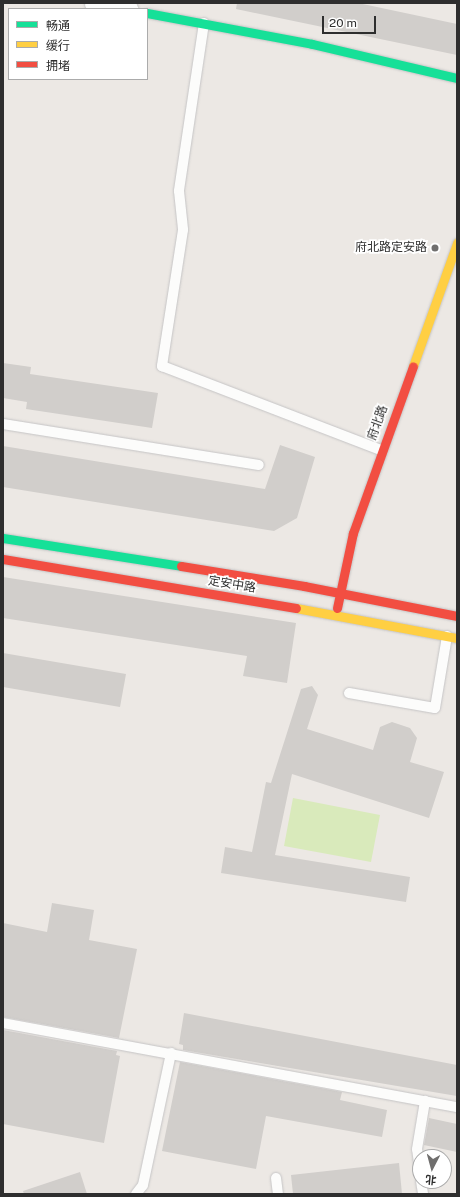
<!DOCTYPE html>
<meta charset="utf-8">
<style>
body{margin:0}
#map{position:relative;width:460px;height:1197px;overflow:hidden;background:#ece8e4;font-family:"Public Sans","Noto Sans SC",sans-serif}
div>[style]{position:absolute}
.pitch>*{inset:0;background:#d9eabb}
.building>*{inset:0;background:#d1cecb}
.roads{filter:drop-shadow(0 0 1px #c5c4c5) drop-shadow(0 0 1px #c5c4c5)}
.lane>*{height:10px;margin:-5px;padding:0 5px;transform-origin:5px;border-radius:5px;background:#fcfcfb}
.street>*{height:21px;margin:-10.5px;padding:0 10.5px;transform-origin:10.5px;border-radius:10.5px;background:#fcfcfb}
.fast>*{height:9px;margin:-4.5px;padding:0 4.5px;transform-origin:4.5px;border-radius:4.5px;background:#16e098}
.slow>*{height:9px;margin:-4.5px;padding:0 4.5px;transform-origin:4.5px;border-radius:4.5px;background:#ffcf43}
.jam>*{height:9px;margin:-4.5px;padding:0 4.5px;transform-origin:4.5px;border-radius:4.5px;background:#f24e42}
.dots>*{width:11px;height:11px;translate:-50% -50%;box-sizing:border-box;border:2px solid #fff;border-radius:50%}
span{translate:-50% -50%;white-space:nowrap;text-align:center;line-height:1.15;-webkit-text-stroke:3.5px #fff;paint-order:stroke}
.poi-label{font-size:12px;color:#2e2e2e}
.right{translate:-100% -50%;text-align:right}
.street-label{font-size:12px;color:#2e2e2e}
.frame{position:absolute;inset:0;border:4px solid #2e2e2e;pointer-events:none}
.legend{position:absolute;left:8px;top:8px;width:140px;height:72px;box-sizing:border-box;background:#fff;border:1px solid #ababab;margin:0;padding:5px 7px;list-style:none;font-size:12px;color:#2e2e2e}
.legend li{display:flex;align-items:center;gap:8px;height:20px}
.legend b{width:20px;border:1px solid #ababab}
.north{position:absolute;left:412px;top:1149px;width:40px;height:40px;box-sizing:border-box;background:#fff;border:1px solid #ababab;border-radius:50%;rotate:186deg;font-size:11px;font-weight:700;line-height:16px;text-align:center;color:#2e2e2e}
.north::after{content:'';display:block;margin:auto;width:14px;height:18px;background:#706f6e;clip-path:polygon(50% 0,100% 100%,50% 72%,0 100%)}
.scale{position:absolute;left:322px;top:16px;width:54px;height:18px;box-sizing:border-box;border:2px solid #2e2e2e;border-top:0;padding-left:5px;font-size:12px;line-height:14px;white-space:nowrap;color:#2e2e2e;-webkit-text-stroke:3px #fff;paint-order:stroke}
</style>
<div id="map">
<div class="pitch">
<i style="clip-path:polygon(293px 798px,380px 815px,371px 862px,284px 846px)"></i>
</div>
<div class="building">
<i style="clip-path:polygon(237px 3px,358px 3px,457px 24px,457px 55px,236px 9px)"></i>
<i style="clip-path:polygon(3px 363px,31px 367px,30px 374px,158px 393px,152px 428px,26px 409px,27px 402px,3px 398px)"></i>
<i style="clip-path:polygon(280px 445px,315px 457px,297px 518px,274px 531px,3px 487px,3px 446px,265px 489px)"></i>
<i style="clip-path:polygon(3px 577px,296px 623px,287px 683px,243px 676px,247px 656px,3px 618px)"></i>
<i style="clip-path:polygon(3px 653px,126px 674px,120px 707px,3px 687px)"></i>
<i style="clip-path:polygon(312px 686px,318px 695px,307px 729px,373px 750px,380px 727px,392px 722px,410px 728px,417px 738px,410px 762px,444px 772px,429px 818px,292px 774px,275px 855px,410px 877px,406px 902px,221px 873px,225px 847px,252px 852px,266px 782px,271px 783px,301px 689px)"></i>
<i style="clip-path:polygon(52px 903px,94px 910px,89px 940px,137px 949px,119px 1038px,3px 1017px,3px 923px,47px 932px)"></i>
<i style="clip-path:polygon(184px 1013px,457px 1065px,457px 1096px,183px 1050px,183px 1045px,179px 1044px)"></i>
<i style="clip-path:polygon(3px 1030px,117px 1051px,116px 1055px,120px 1056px,104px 1143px,3px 1124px)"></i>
<i style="clip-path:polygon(180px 1062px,342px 1092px,340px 1100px,387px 1110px,382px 1137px,266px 1116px,256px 1169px,162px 1151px)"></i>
<i style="clip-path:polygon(429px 1118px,457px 1124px,457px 1152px,424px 1145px)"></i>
<i style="clip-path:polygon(399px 1163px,402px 1194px,293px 1194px,291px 1175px)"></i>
<i style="clip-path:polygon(80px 1172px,87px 1194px,24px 1194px,23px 1191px)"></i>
</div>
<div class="roads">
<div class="lane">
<i style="left:204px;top:23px;width:170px;rotate:98.5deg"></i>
<i style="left:179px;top:191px;width:39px;rotate:84deg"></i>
<i style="left:183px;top:230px;width:138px;rotate:98.8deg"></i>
<i style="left:162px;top:366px;width:235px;rotate:21deg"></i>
<i style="left:3px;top:424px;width:259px;rotate:9.1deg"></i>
<i style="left:349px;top:693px;width:87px;rotate:9.9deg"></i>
<i style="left:435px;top:708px;width:73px;rotate:-80.5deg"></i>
<i style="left:3px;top:1023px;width:462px;rotate:10.5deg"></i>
<i style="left:420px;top:1170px;width:21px;rotate:-98deg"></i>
<i style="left:417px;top:1149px;width:49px;rotate:-80.5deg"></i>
<i style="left:276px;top:1178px;width:16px;rotate:83deg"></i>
<i style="left:421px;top:1181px;width:13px;rotate:81deg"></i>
<i style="left:136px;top:1194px;width:11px;rotate:-52deg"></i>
<i style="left:143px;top:1185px;width:135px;rotate:-78deg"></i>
</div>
<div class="street">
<i style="left:95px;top:3px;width:33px;rotate:11deg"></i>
</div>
<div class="fast">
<i style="left:147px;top:13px;width:168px;rotate:10.6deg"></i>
<i style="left:312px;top:44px;width:149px;rotate:13.2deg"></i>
<i style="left:3px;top:538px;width:180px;rotate:8.9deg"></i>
</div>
<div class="slow">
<i style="left:413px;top:366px;width:131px;rotate:-70.3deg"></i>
<i style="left:296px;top:608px;width:164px;rotate:10.6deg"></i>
</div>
<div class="jam">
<i style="left:3px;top:559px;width:297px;rotate:9.5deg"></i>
<i style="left:181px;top:566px;width:125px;rotate:9.2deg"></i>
<i style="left:304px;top:586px;width:156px;rotate:11.1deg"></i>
<i style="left:337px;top:608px;width:77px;rotate:-78deg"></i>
<i style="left:353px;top:533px;width:177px;rotate:-70.2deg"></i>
</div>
</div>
<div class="dots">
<i style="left:435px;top:248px;background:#706f6e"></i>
</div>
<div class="poi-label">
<span class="right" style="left:427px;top:248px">府北路定安路</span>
</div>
<div class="street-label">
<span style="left:378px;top:423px;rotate:-70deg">府北路</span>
<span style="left:232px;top:585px;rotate:9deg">定安中路</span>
</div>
<div class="frame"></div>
<ul class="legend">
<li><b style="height:5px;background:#16e098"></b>畅通</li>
<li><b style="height:5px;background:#ffcf43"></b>缓行</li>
<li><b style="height:5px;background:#f24e42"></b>拥堵</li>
</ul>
<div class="north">北</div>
<div class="scale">20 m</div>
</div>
